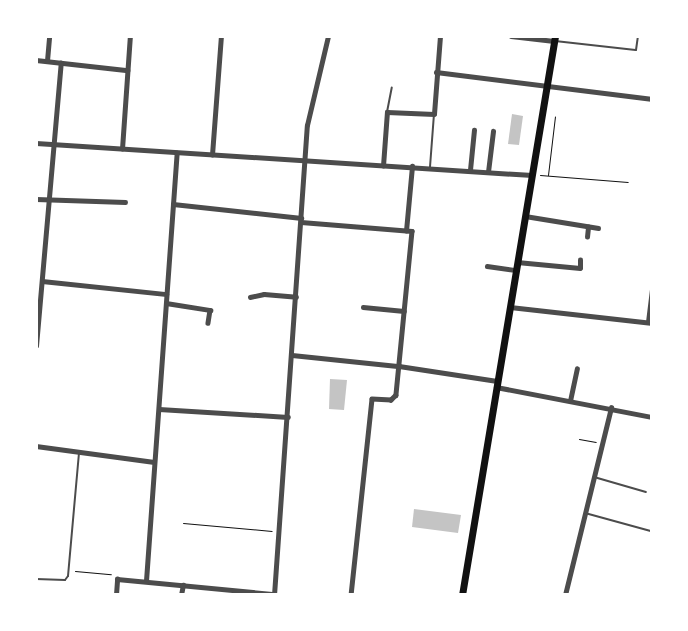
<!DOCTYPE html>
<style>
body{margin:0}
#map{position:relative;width:688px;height:631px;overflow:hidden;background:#fff;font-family:Manrope,sans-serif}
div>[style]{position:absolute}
.building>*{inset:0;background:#c4c4c4}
.path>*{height:1px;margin:-0.5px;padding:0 0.5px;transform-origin:0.5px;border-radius:0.5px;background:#111}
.service>*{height:2px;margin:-1px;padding:0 1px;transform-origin:1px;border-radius:1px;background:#4c4c4c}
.minor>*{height:4.5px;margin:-2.25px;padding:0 2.25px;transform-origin:2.25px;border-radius:2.25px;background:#4c4c4c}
.tertiary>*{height:5px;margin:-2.5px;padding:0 2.5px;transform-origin:2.5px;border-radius:2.5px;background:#4c4c4c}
.trunk>*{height:7px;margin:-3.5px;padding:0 3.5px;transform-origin:3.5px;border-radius:3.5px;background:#111}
span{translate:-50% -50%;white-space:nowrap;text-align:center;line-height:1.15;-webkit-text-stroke:4px #fff;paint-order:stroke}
.frame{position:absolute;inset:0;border:38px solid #fff;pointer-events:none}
</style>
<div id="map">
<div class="building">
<i style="clip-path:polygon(512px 114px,523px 116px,519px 145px,508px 144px)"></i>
<i style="clip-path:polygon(330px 379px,347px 380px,344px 410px,329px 409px)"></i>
<i style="clip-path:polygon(414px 509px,461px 515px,458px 533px,412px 527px)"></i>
</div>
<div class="path">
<i style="left:540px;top:175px;width:88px;rotate:4.5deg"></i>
<i style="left:548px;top:175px;width:59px;rotate:-83.2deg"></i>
<i style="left:579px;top:439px;width:17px;rotate:10deg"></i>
<i style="left:183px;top:523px;width:89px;rotate:5.1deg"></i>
<i style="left:75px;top:571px;width:36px;rotate:5deg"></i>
</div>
<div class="service">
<i style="left:555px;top:41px;width:81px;rotate:6.3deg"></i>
<i style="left:636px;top:50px;width:14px;rotate:-82deg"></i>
<i style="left:387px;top:112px;width:25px;rotate:-79deg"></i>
<i style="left:430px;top:167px;width:53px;rotate:-85.7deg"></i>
<i style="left:594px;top:477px;width:54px;rotate:16.1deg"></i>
<i style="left:585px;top:513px;width:68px;rotate:15.3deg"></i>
<i style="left:36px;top:579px;width:29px;rotate:2deg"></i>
<i style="left:65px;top:580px;width:5px;rotate:-53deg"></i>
<i style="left:68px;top:576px;width:123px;rotate:-84.9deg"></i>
</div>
<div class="minor">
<i style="left:511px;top:36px;width:43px;rotate:6.6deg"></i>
<i style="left:36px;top:60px;width:92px;rotate:6.3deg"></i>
<i style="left:47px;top:61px;width:25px;rotate:-85deg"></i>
<i style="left:436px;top:72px;width:218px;rotate:7.1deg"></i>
<i style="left:36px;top:143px;width:497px;rotate:3.7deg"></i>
<i style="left:122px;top:149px;width:113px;rotate:-86deg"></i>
<i style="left:212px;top:155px;width:119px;rotate:-85.7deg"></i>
<i style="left:383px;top:166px;width:54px;rotate:-85.8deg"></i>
<i style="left:387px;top:112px;width:47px;rotate:2.4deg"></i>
<i style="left:434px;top:114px;width:78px;rotate:-85.6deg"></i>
<i style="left:470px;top:170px;width:40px;rotate:-84.3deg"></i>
<i style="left:488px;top:172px;width:41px;rotate:-83deg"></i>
<i style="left:36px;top:199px;width:89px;rotate:1.9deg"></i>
<i style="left:173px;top:204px;width:129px;rotate:6.2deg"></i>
<i style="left:525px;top:216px;width:74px;rotate:9.3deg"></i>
<i style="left:301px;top:222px;width:111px;rotate:4.6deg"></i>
<i style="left:412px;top:231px;width:165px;rotate:95.6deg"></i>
<i style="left:396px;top:395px;width:7px;rotate:135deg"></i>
<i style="left:391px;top:400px;width:19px;rotate:-177deg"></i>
<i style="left:372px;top:399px;width:197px;rotate:96.1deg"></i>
<i style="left:406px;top:231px;width:65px;rotate:-84.7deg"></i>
<i style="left:587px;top:237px;width:10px;rotate:-84deg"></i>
<i style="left:517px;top:262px;width:63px;rotate:5.4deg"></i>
<i style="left:580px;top:268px;width:8px;rotate:-90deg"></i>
<i style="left:487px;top:266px;width:29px;rotate:8deg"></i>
<i style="left:42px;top:281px;width:125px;rotate:6deg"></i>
<i style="left:250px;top:297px;width:14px;rotate:-12deg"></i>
<i style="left:264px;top:294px;width:32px;rotate:5deg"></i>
<i style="left:166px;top:303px;width:45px;rotate:9deg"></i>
<i style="left:210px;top:310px;width:13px;rotate:99deg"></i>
<i style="left:363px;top:307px;width:41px;rotate:5.6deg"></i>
<i style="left:510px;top:307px;width:143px;rotate:6.4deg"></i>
<i style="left:648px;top:322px;width:35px;rotate:-83deg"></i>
<i style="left:36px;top:346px;width:284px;rotate:-85deg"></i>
<i style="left:292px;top:355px;width:108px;rotate:5.9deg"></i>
<i style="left:399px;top:366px;width:99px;rotate:8.7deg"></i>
<i style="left:496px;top:387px;width:159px;rotate:10.9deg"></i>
<i style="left:570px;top:401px;width:33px;rotate:-78deg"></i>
<i style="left:159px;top:409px;width:129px;rotate:3.5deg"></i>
<i style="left:36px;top:446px;width:119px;rotate:7.7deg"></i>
<i style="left:146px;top:581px;width:429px;rotate:-85.9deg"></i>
<i style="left:116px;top:595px;width:16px;rotate:-86deg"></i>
<i style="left:117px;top:579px;width:158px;rotate:5.5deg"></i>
<i style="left:181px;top:595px;width:10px;rotate:-79deg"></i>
<i style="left:565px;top:595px;width:193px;rotate:-76.2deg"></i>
</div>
<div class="tertiary">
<i style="left:274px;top:595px;width:471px;rotate:-86deg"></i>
<i style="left:307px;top:125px;width:91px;rotate:-76.7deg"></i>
</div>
<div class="trunk">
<i style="left:462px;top:595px;width:567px;rotate:-80.55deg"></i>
</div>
<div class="frame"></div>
</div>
